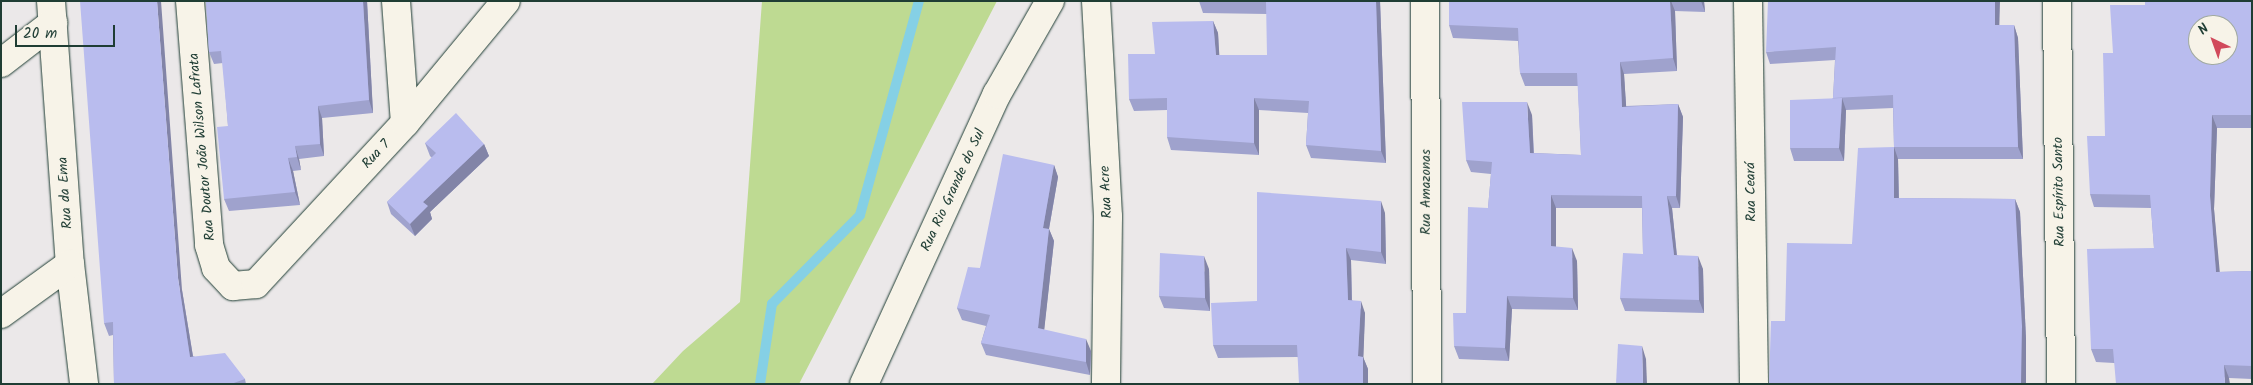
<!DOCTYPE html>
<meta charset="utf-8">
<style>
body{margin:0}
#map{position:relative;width:2253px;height:385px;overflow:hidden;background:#ebe8e9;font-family:Kalam,sans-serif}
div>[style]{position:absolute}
.green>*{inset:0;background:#beda92}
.stream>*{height:10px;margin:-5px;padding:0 5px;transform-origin:5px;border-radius:5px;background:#85d0e5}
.roads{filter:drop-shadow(0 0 1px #1f3d34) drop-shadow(0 0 1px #1f3d34)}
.minor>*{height:28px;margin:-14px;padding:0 14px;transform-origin:14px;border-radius:14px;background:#f7f3e8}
.wall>*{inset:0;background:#9fa2cd}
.shaded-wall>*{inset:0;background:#8284a7}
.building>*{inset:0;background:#b9bcee}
span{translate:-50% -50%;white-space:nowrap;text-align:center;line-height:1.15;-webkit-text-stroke:4.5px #f7f3e8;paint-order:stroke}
.street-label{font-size:14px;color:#1f3d34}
.frame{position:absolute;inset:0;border:2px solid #1f3d34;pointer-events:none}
.north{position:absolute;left:2188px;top:15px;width:50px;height:50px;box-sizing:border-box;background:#f7f3e8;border:1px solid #a1aaa0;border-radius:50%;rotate:318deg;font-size:14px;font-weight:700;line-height:20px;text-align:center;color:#1f3d34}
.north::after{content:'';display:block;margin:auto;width:18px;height:22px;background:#d1495b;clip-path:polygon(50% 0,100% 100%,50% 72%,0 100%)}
.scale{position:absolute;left:15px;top:25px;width:100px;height:22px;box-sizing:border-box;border:2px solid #1f3d34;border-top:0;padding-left:6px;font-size:15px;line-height:18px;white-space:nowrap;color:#1f3d34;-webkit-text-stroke:4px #f7f3e8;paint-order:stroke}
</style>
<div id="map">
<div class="green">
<i style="clip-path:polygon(762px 1px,997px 1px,799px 384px,652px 384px,683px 351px,740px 302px)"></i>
</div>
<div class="stream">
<i style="left:760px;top:384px;width:81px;rotate:-81.5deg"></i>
<i style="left:772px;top:304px;width:125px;rotate:-45.3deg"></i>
<i style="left:860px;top:215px;width:222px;rotate:-74.6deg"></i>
</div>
<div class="roads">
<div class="minor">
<i style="left:51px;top:1px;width:264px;rotate:85.9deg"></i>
<i style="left:70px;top:264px;width:121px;rotate:83.3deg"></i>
<i style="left:190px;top:1px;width:245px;rotate:85.5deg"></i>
<i style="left:209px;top:245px;width:24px;rotate:73deg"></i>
<i style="left:216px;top:268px;width:25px;rotate:47deg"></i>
<i style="left:233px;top:286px;width:23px;rotate:-5deg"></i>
<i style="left:256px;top:284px;width:219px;rotate:-47.2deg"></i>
<i style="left:405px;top:123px;width:158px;rotate:-50.4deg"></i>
<i style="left:396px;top:1px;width:122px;rotate:85.8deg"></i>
<i style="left:1096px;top:1px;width:216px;rotate:86.8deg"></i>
<i style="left:1108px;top:217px;width:167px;rotate:90.7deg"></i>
<i style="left:1425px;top:1px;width:383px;rotate:89.7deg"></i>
<i style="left:1748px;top:1px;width:383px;rotate:89.1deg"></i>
<i style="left:2057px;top:1px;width:383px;rotate:89.4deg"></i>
<i style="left:1px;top:63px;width:66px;rotate:-37.6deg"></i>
<i style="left:1px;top:314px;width:85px;rotate:-35.9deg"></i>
<i style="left:864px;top:384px;width:319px;rotate:-65.4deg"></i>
<i style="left:997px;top:94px;width:107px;rotate:-60.3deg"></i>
</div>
</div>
<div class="wall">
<i style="clip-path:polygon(206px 1px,367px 1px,373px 113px,322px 118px,324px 156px,299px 159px,301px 170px,293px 171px,300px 205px,229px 211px,224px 199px,228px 126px,223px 63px,214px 64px,209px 52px)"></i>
<i style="clip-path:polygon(1199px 1px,1380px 1px,1386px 163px,1311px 158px,1306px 145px,1308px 113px,1259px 110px,1259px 155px,1171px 150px,1167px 137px,1167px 110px,1134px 111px,1129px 99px,1155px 54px,1213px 21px,1218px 33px,1219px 55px,1267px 55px,1267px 14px,1203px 13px)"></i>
<i style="clip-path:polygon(1449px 1px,1704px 1px,1705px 12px,1675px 11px,1677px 71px,1624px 74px,1626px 106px,1678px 104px,1683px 117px,1680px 208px,1672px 208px,1677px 255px,1703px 269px,1704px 313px,1625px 311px,1620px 298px,1643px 254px,1642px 208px,1556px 208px,1556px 247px,1577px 261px,1578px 310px,1512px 309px,1509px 361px,1459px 359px,1454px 346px,1466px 313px,1488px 208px,1491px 174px,1471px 172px,1466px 160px,1532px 115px,1534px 153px,1581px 155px,1578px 86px,1525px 86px,1520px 73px,1518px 41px,1453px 38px,1449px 25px)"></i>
<i style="clip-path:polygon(2252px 1px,2252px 128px,2217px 128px,2214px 209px,2219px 272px,2252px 271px,2252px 379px,2229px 378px,2114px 363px,2096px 362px,2091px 349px,2154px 248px,2151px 208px,2094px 207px,2090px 194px,2105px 136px,2113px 53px)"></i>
<i style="clip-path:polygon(1999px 25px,2014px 25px,2018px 38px,2023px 159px,1898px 159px,1899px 198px,2015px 199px,2020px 212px,2026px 339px,1785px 321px,1852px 244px,1894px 147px,1893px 108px,1846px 110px,1844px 161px,1794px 161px,1790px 148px,1833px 98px,1835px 60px,1770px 64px,1766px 52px)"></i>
<i style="clip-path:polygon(425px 143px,484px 144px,489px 156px,430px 212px,432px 219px,415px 236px,391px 214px,387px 202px,432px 158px,430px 156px)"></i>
<i style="clip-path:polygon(1054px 165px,1058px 177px,1049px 229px,1054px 241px,1044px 330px,1091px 351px,1090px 375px,986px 355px,981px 343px,986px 326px,962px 320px,957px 308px,980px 268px)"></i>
<i style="clip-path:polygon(1385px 213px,1386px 264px,1351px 260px,1352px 300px,1365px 313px,1363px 357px,1368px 369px,1297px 357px,1218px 358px,1213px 345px,1257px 301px)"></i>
<i style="clip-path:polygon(1209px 269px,1210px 311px,1164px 308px,1159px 296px)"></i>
<i style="clip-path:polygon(182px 290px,193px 356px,245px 379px,246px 384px,114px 384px,113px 335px,109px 336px,104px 323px)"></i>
</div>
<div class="shaded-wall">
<i style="clip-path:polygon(157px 1px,161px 1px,182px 290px,195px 369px,190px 357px,178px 278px)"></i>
<i style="clip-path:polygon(363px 1px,367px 1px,373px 113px,369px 100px)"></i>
<i style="clip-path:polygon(1376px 1px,1380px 1px,1386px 163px,1381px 151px)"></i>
<i style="clip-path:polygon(1670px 1px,1671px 1px,1675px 11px,1677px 71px,1673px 58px)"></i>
<i style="clip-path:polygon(1701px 1px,1704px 1px,1705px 12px)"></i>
<i style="clip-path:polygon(1995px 1px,2000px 1px,1999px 37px,1995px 25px)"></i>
<i style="clip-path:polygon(1213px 21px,1218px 33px,1220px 67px,1216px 55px)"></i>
<i style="clip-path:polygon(2014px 25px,2018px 38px,2023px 159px,2018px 147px)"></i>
<i style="clip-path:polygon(1620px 62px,1624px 74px,1627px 119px,1622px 107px)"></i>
<i style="clip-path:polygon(1254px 98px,1259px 110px,1259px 155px,1254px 143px)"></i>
<i style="clip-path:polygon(1842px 98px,1846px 110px,1844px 161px,1839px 148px)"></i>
<i style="clip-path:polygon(1527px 102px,1532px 115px,1534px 165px,1530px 153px)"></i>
<i style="clip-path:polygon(1678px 104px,1683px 117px,1680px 208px,1676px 196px)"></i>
<i style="clip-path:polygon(318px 106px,322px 118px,324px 156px,320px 144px)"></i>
<i style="clip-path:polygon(2212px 115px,2217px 128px,2214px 209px,2221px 285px,2216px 272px,2210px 196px)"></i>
<i style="clip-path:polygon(484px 144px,489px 156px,430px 212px,432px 219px,415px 236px,410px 224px,423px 202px)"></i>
<i style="clip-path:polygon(295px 146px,299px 159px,301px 170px,297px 157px)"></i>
<i style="clip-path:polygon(1894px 147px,1898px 159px,1899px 211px,1894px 198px)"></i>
<i style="clip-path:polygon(288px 158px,293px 171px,300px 205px,295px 192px)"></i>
<i style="clip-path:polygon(1054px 165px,1058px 177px,1047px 240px,1043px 228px)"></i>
<i style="clip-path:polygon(1551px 195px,1556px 208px,1556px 259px,1551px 246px)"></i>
<i style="clip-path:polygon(1667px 196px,1672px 208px,1678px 268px,1674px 255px)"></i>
<i style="clip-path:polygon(2015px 199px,2020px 212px,2026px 339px,2026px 384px,2021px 384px)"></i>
<i style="clip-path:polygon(1381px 201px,1385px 213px,1386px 264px,1381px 252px)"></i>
<i style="clip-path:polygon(1049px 229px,1054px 241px,1043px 341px,1038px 328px)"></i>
<i style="clip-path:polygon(1346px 248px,1351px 260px,1352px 312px,1348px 300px)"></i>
<i style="clip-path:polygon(1572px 248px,1577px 261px,1578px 310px,1573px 298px)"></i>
<i style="clip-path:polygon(1204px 256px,1209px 269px,1210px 311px,1205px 298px)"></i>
<i style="clip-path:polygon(1698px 256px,1703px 269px,1704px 313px,1699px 300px)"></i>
<i style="clip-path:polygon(1507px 296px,1512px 309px,1509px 361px,1505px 348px)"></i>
<i style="clip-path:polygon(1361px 301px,1365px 313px,1363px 369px,1358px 356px)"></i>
<i style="clip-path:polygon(1086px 339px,1091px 351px,1090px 375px,1086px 362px)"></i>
<i style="clip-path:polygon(1642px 346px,1646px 359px,1647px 384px,1643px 384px)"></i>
<i style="clip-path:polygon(1363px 357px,1368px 369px,1368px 384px,1363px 384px)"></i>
<i style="clip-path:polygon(2224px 365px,2229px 378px,2230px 384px,2225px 384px)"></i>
</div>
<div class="building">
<i style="clip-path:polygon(80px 1px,157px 1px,178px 278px,190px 357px,225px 353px,245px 379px,231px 384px,114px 384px,113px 322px,104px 323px)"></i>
<i style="clip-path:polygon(206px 1px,363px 1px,369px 100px,318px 106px,320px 144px,295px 146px,297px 157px,288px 158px,295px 192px,224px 199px,217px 127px,228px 126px,221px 51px,209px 52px)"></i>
<i style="clip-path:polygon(1254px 1px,1376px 1px,1381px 151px,1306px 145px,1309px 101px,1254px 98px,1254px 143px,1167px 137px,1167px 98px,1129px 99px,1128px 54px,1155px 54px,1152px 22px,1213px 21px,1216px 55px,1267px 55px,1266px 2px)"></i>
<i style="clip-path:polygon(1449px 1px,1670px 1px,1673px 58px,1620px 62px,1622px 107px,1678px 104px,1676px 196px,1667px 196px,1674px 255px,1698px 256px,1699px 300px,1620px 298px,1623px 253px,1643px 254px,1642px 196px,1551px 195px,1551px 246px,1572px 248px,1573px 298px,1507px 296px,1505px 348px,1454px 346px,1453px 313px,1466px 313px,1468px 207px,1488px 208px,1492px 162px,1466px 160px,1462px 102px,1527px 102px,1530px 153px,1581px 155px,1577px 73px,1520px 73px,1518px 28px,1449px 25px)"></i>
<i style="clip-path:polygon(1768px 1px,1995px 1px,1995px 25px,2014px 25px,2018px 147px,1894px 147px,1893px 95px,1833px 98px,1836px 47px,1766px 52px)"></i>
<i style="clip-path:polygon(evenodd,2145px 1px,2252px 1px,2252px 115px,2212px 115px,2210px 196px,2216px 272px,2252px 271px,2252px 366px,2224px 365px,2225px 384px,2116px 384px,2113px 349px,2091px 349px,2087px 249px,2154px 248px,2150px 195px,2090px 194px,2087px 136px,2105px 136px,2103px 53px,2113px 53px,2110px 5px,2145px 5px,2145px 1px,2198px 25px,2228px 25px,2228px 55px,2198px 55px,2198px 25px)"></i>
<i style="clip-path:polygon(1842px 98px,1839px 148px,1790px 148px,1790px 100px)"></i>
<i style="clip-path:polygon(456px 113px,484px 144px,423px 202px,428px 206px,410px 224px,387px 202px,436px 153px,425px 143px)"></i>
<i style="clip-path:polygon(1894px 147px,1894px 198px,2015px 199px,2022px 326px,2021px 384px,1769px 384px,1771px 321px,1785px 321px,1787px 243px,1852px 244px,1858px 148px)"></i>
<i style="clip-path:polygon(1003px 154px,1054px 165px,1043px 228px,1049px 229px,1038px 328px,1086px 339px,1086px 362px,981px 343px,990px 315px,957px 308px,968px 267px,980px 268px)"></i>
<i style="clip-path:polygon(1257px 192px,1381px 201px,1381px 252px,1346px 248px,1348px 300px,1361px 301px,1358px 356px,1363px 357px,1363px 384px,1299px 384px,1297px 345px,1213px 345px,1211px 303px,1257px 301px)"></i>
<i style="clip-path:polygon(1160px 253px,1204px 256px,1205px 298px,1159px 296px)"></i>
<i style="clip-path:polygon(1618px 344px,1642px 346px,1643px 384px,1616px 384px)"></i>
</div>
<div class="street-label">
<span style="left:202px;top:147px;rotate:-95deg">Rua Doutor João Wilson Lafrata</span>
<span style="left:376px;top:154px;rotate:-47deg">Rua 7</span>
<span style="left:953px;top:190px;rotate:-65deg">Rua Rio Grande do Sul</span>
<span style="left:1106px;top:192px;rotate:-93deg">Rua Acre</span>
<span style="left:1426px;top:192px;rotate:-90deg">Rua Amazonas</span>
<span style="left:1751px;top:192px;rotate:-91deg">Rua Ceará</span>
<span style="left:2059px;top:192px;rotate:-91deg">Rua Espírito Santo</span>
<span style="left:65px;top:193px;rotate:-94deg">Rua da Ema</span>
</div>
<div class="frame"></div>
<div class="north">N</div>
<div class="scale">20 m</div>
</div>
